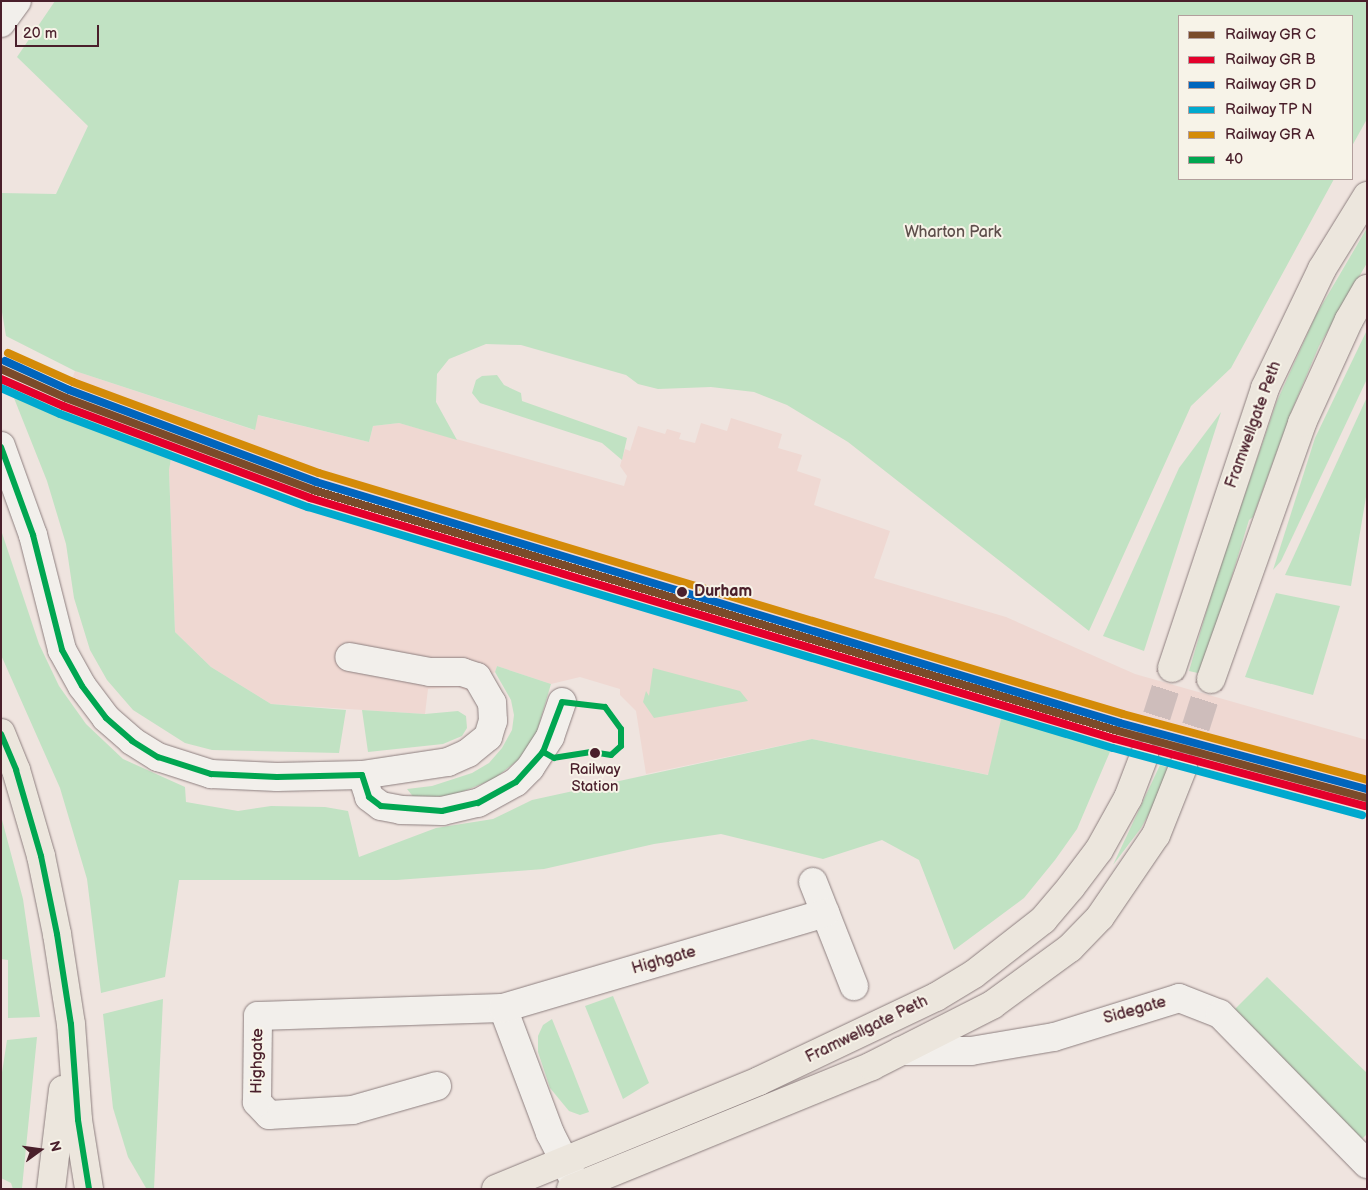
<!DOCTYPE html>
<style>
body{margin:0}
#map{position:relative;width:1368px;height:1190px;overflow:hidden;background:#efe4df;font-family:"Balsamiq Sans",sans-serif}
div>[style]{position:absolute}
.built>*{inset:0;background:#efd8d2}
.green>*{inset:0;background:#c1e2c3}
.trunk-tunnel>*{height:28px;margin-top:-14px;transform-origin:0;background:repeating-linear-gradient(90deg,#cebdbb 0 28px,transparent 0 42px)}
.roads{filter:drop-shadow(0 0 1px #8d7f7f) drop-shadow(0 0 1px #8d7f7f)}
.minor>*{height:28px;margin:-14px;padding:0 14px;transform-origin:14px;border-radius:14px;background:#f2efeb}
.trunk>*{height:28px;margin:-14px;padding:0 14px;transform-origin:14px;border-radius:14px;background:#ece6dd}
.bus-1>*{height:6px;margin:-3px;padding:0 3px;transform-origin:3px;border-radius:3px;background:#00a651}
.rail-1>*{height:8px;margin:-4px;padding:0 4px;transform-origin:4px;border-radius:4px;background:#7a4b2a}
.rail-2>*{height:8px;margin:-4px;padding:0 4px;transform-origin:4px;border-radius:4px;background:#e4002b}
.rail-3>*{height:8px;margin:-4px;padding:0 4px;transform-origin:4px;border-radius:4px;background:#0065bd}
.rail-4>*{height:8px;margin:-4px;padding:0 4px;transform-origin:4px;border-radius:4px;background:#00a9ce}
.rail-5>*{height:8px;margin:-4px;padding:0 4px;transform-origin:4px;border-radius:4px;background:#d48b09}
.dots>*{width:14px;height:14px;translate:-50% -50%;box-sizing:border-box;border:2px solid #f7f3e8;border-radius:50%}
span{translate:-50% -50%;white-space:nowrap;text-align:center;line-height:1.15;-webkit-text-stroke:4px #f7f3e8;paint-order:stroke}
.bus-label{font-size:15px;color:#4a1f2b}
.park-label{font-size:16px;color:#5e4f4b}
.street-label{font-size:16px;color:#4a1f2b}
.stop-label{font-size:16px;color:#4a1f2b;font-weight:700}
.left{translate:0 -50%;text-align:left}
.frame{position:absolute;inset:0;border:2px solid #4a1f2b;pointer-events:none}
.legend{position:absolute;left:1178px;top:15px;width:175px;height:165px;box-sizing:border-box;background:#f7f3e8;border:1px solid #b29e9c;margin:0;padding:6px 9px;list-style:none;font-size:15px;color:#4a1f2b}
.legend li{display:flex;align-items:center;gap:10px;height:25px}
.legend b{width:25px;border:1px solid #b29e9c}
.north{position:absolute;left:15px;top:1125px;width:50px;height:50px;-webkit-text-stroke:4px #f7f3e8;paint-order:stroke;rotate:76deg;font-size:14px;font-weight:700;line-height:20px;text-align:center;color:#4a1f2b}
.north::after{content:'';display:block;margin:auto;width:18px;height:22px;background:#4a1f2b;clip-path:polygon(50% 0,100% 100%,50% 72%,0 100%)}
.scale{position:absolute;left:15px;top:25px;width:84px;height:22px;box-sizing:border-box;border:2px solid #4a1f2b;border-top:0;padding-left:6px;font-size:15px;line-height:18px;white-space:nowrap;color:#4a1f2b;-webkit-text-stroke:4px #f7f3e8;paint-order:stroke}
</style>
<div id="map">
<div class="built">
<i style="clip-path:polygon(75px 371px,254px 430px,257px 415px,369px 442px,373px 426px,399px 423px,624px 486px,627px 476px,620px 466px,625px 449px,630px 451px,638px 426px,665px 434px,667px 429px,681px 433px,679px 439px,695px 443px,701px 423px,727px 431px,731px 418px,782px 434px,778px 448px,802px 455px,797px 471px,821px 479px,814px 505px,890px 531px,874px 578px,1006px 617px,1135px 674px,1367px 740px,1367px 811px,1112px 747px,1002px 715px,989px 775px,812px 739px,646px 774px,636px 711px,620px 695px,620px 689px,580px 677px,551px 684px,497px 666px,495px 672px,470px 692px,458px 687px,428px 689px,425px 714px,271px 704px,211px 667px,175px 632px,169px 470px,173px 448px,62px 406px)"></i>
</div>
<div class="green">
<i style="clip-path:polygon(55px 1px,1367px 1px,1367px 119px,1352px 146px,1352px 16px,1179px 16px,1179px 179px,1334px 179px,1231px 368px,1191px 406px,1089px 631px,848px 442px,787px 405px,754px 392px,711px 387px,658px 389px,638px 384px,626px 375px,521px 345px,486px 344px,449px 359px,437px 374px,436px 402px,457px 440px,399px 423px,373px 426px,369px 442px,258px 415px,255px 430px,75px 371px,6px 336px,1px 306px,1px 193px,56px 194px,88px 126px,17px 57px)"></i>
<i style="clip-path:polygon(1367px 228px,1367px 263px,1319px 346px,1292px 410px,1253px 517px,1249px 520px,1202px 674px,1189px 671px,1217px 575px,1277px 401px,1316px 315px)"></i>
<i style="clip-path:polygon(1367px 330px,1367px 379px,1281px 561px,1273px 570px,1315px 438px)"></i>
<i style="clip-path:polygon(497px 375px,504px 385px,521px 393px,522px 401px,627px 438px,622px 460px,602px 443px,480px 403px,472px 393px,476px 380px,482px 376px)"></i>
<i style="clip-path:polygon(6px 378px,62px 406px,173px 448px,169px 470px,175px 632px,211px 667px,271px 704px,346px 710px,339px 753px,212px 750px,185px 743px,133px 710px,107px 680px,90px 650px,74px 598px,66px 544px,47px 481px)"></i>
<i style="clip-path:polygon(1367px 397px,1367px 491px,1351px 586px,1285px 575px)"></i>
<i style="clip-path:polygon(1221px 412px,1144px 651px,1103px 636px,1179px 468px)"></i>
<i style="clip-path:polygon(1px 530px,39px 644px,59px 686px,86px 724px,123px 759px,185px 787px,186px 802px,238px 811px,271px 806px,325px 807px,348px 811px,359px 857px,436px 828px,493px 819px,532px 800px,812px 739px,988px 775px,1002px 715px,1112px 747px,1077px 829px,1055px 860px,1024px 898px,954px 950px,919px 860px,882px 840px,823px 859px,721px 834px,654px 844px,544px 869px,397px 880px,179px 880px,165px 977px,101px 993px,87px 879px,60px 788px,1px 655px)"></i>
<i style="clip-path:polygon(1276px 593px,1340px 606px,1313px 695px,1245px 677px)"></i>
<i style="clip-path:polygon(497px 666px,551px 684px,535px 738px,518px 760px,494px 779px,454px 795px,415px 799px,407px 789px,432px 786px,472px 773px,489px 763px,502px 748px,512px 730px,514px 715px,511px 700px,495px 672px)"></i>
<i style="clip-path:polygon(653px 668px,740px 691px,748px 701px,654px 718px,643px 702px,646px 691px,649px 696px)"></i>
<i style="clip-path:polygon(362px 710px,425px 714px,458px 711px,466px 716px,467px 728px,462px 736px,443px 744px,368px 752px)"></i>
<i style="clip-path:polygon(1160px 765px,1169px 768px,1161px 792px,1141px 828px,1113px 865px)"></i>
<i style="clip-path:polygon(1px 816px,23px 899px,40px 1017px,8px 1018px,8px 960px,1px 959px)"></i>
<i style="clip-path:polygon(1267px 977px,1367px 1073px,1367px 1134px,1362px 1139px,1235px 1009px)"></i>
<i style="clip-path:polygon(613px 996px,649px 1083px,623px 1099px,585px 1006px)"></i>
<i style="clip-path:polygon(163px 999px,154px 1189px,153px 1189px,146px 1188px,128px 1157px,113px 1108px,103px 1014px)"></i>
<i style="clip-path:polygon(552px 1019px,571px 1066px,589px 1112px,580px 1115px,569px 1111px,550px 1088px,538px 1052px,538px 1036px,543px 1025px)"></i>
<i style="clip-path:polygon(37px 1037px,22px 1188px,30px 1189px,13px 1189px,11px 1183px,1px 1178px,1px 1079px,7px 1040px)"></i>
</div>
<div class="trunk-tunnel">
<i style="left:1144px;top:756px;width:92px;rotate:-72.3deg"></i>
<i style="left:1183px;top:767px;width:92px;rotate:-72.3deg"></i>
</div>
<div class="roads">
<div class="minor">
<i style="left:1px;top:23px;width:27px;rotate:-54deg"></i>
<i style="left:1px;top:446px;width:95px;rotate:70.2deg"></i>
<i style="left:33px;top:535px;width:119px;rotate:75.8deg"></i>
<i style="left:62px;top:650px;width:41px;rotate:60.9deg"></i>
<i style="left:82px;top:686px;width:40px;rotate:53deg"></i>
<i style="left:106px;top:718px;width:35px;rotate:41deg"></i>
<i style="left:132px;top:741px;width:31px;rotate:32deg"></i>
<i style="left:158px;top:757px;width:56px;rotate:17.8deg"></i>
<i style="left:211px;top:774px;width:66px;rotate:2.6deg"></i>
<i style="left:277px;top:777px;width:85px;rotate:-1.3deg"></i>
<i style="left:362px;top:775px;width:87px;rotate:-8.6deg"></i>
<i style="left:448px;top:762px;width:22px;rotate:-24deg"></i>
<i style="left:468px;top:753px;width:26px;rotate:-39deg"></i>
<i style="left:488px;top:737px;width:17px;rotate:-73deg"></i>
<i style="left:493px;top:721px;width:18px;rotate:-93deg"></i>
<i style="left:492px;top:703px;width:30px;rotate:-120deg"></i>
<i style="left:477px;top:677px;width:16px;rotate:-162deg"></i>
<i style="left:462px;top:672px;width:32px;rotate:180deg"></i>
<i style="left:430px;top:672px;width:82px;rotate:-169.5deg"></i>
<i style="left:362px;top:775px;width:23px;rotate:72deg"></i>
<i style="left:369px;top:797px;width:15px;rotate:37deg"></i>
<i style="left:381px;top:806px;width:20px;rotate:11deg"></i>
<i style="left:401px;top:810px;width:41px;rotate:1.4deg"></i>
<i style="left:442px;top:811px;width:37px;rotate:-13deg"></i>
<i style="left:478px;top:803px;width:43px;rotate:-28.9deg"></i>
<i style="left:516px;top:782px;width:20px;rotate:-45deg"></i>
<i style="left:530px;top:768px;width:37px;rotate:-57deg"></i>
<i style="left:550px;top:737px;width:37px;rotate:-71deg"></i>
<i style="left:813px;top:882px;width:112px;rotate:68.5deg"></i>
<i style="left:503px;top:1008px;width:134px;rotate:69.4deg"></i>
<i style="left:550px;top:1133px;width:55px;rotate:63deg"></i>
<i style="left:901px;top:1051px;width:70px"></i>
<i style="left:971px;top:1051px;width:84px;rotate:-9.6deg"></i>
<i style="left:1054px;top:1037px;width:131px;rotate:-17.3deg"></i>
<i style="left:1179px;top:998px;width:44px;rotate:21.3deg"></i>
<i style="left:1220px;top:1014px;width:210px;rotate:45.6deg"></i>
<i style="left:437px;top:1086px;width:87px;rotate:164.1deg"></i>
<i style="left:353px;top:1110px;width:84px;rotate:176.6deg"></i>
<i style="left:269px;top:1115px;width:18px;rotate:-133deg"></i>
<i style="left:257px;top:1102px;width:86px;rotate:-89.3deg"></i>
<i style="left:258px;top:1016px;width:245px;rotate:-1.9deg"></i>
<i style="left:503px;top:1008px;width:336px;rotate:-16.4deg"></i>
</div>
<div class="trunk">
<i style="left:1172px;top:668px;width:295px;rotate:-71.6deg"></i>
<i style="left:1265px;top:388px;width:132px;rotate:-64.4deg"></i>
<i style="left:1322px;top:269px;width:86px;rotate:-58.3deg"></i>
<i style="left:1211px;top:679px;width:272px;rotate:-70.4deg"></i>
<i style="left:1302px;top:423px;width:113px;rotate:-65.5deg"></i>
<i style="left:1349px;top:320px;width:36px;rotate:-60deg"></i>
<i style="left:1px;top:733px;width:40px;rotate:68deg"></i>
<i style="left:16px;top:770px;width:90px;rotate:73.8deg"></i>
<i style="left:41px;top:856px;width:80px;rotate:78.4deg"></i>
<i style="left:57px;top:934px;width:91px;rotate:81.2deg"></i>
<i style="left:71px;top:1024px;width:96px;rotate:85.8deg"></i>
<i style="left:78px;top:1120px;width:70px;rotate:80.9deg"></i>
<i style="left:51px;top:1189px;width:100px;rotate:-83.1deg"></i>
<i style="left:496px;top:1189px;width:284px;rotate:-22.3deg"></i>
<i style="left:759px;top:1081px;width:196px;rotate:-25.4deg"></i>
<i style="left:936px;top:997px;width:44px;rotate:-31.2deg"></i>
<i style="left:974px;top:974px;width:88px;rotate:-38deg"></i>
<i style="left:1043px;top:920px;width:43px;rotate:-49.7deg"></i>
<i style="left:1071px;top:887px;width:46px;rotate:-52.9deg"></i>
<i style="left:1099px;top:850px;width:60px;rotate:-60.9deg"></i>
<i style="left:1128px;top:798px;width:45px;rotate:-69.1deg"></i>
<i style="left:571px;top:1189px;width:325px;rotate:-22.2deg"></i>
<i style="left:872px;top:1066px;width:135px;rotate:-26.9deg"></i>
<i style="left:992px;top:1005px;width:97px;rotate:-36.2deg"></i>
<i style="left:1070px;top:948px;width:43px;rotate:-45.9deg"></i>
<i style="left:1100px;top:917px;width:99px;rotate:-55.7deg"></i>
<i style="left:1156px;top:835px;width:73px;rotate:-68.3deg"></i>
</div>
</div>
<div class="bus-1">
<i style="left:1px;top:447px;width:94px;rotate:70deg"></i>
<i style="left:33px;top:535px;width:119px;rotate:75.8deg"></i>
<i style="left:62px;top:650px;width:41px;rotate:60.9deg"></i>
<i style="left:82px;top:686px;width:40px;rotate:53deg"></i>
<i style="left:106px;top:718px;width:35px;rotate:41deg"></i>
<i style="left:132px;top:741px;width:31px;rotate:32deg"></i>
<i style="left:158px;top:757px;width:56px;rotate:17.8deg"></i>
<i style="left:211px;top:774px;width:66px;rotate:2.6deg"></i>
<i style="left:277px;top:777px;width:85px;rotate:-1.3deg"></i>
<i style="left:362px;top:775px;width:23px;rotate:72deg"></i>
<i style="left:369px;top:797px;width:15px;rotate:37deg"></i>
<i style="left:381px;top:806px;width:61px;rotate:4.7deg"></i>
<i style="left:442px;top:811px;width:37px;rotate:-13deg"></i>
<i style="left:478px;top:803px;width:43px;rotate:-28.9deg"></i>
<i style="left:516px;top:782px;width:40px;rotate:-48deg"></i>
<i style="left:562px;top:702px;width:43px;rotate:6.6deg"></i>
<i style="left:605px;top:707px;width:27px;rotate:54deg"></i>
<i style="left:621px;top:729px;width:17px;rotate:90deg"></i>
<i style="left:621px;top:746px;width:13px;rotate:138deg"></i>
<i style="left:611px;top:755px;width:20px;rotate:-171deg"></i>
<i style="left:591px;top:752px;width:37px;rotate:171deg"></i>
<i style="left:554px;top:758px;width:13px;rotate:-151deg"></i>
<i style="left:543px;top:752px;width:53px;rotate:-69.2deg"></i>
<i style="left:1px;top:734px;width:39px;rotate:67deg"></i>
<i style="left:16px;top:770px;width:90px;rotate:73.8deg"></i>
<i style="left:41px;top:856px;width:80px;rotate:78.4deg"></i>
<i style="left:57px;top:934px;width:91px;rotate:81.2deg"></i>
<i style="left:71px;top:1024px;width:96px;rotate:85.8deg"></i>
<i style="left:78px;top:1120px;width:70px;rotate:80.9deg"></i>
</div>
<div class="rail-1">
<i style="left:1px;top:369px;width:71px;rotate:24deg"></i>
<i style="left:66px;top:398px;width:264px;rotate:20.4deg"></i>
<i style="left:313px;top:490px;width:840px;rotate:16.67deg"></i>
<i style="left:1118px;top:731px;width:258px;rotate:15.1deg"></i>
</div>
<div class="rail-2">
<i style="left:1px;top:379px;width:68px;rotate:23.5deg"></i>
<i style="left:63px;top:406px;width:264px;rotate:20.4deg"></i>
<i style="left:310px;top:498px;width:840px;rotate:16.67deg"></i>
<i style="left:1115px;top:739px;width:259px;rotate:15deg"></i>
</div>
<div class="rail-3">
<i style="left:5px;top:361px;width:70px;rotate:24.4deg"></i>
<i style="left:69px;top:390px;width:264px;rotate:20.4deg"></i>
<i style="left:316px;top:482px;width:839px;rotate:16.69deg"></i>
<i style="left:1120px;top:723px;width:256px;rotate:15deg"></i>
</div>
<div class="rail-4">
<i style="left:1px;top:388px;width:64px;rotate:23.8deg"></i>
<i style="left:60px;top:414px;width:265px;rotate:20.6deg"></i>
<i style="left:308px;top:507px;width:840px;rotate:16.67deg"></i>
<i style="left:1113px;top:748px;width:258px;rotate:15.1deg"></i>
</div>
<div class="rail-5">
<i style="left:8px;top:353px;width:71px;rotate:24deg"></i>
<i style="left:73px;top:382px;width:262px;rotate:20.3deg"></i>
<i style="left:319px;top:473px;width:839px;rotate:16.69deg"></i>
<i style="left:1123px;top:714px;width:253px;rotate:15.1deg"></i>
</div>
<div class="dots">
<i style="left:682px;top:592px;background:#4a1f2b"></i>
<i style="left:595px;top:753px;background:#4a1f2b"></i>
</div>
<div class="bus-label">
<span style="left:595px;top:778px">Railway<br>Station</span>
</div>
<div class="park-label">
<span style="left:953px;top:233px">Wharton Park</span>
</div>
<div class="street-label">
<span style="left:1254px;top:425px;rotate:-70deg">Framwellgate Peth</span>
<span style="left:664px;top:961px;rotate:-16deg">Highgate</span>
<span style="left:1135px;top:1011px;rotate:-16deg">Sidegate</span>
<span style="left:867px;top:1030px;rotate:-26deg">Framwellgate Peth</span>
<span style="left:258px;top:1061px;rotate:-89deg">Highgate</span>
</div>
<div class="stop-label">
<span class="left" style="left:694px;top:592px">Durham</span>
</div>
<div class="frame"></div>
<ul class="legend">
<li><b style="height:6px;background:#7a4b2a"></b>Railway GR C</li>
<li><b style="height:6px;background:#e4002b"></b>Railway GR B</li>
<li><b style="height:6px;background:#0065bd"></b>Railway GR D</li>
<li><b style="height:6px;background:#00a9ce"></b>Railway TP N</li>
<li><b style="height:6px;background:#d48b09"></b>Railway GR A</li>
<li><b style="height:6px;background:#00a651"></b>40</li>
</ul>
<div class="north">N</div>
<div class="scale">20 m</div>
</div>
